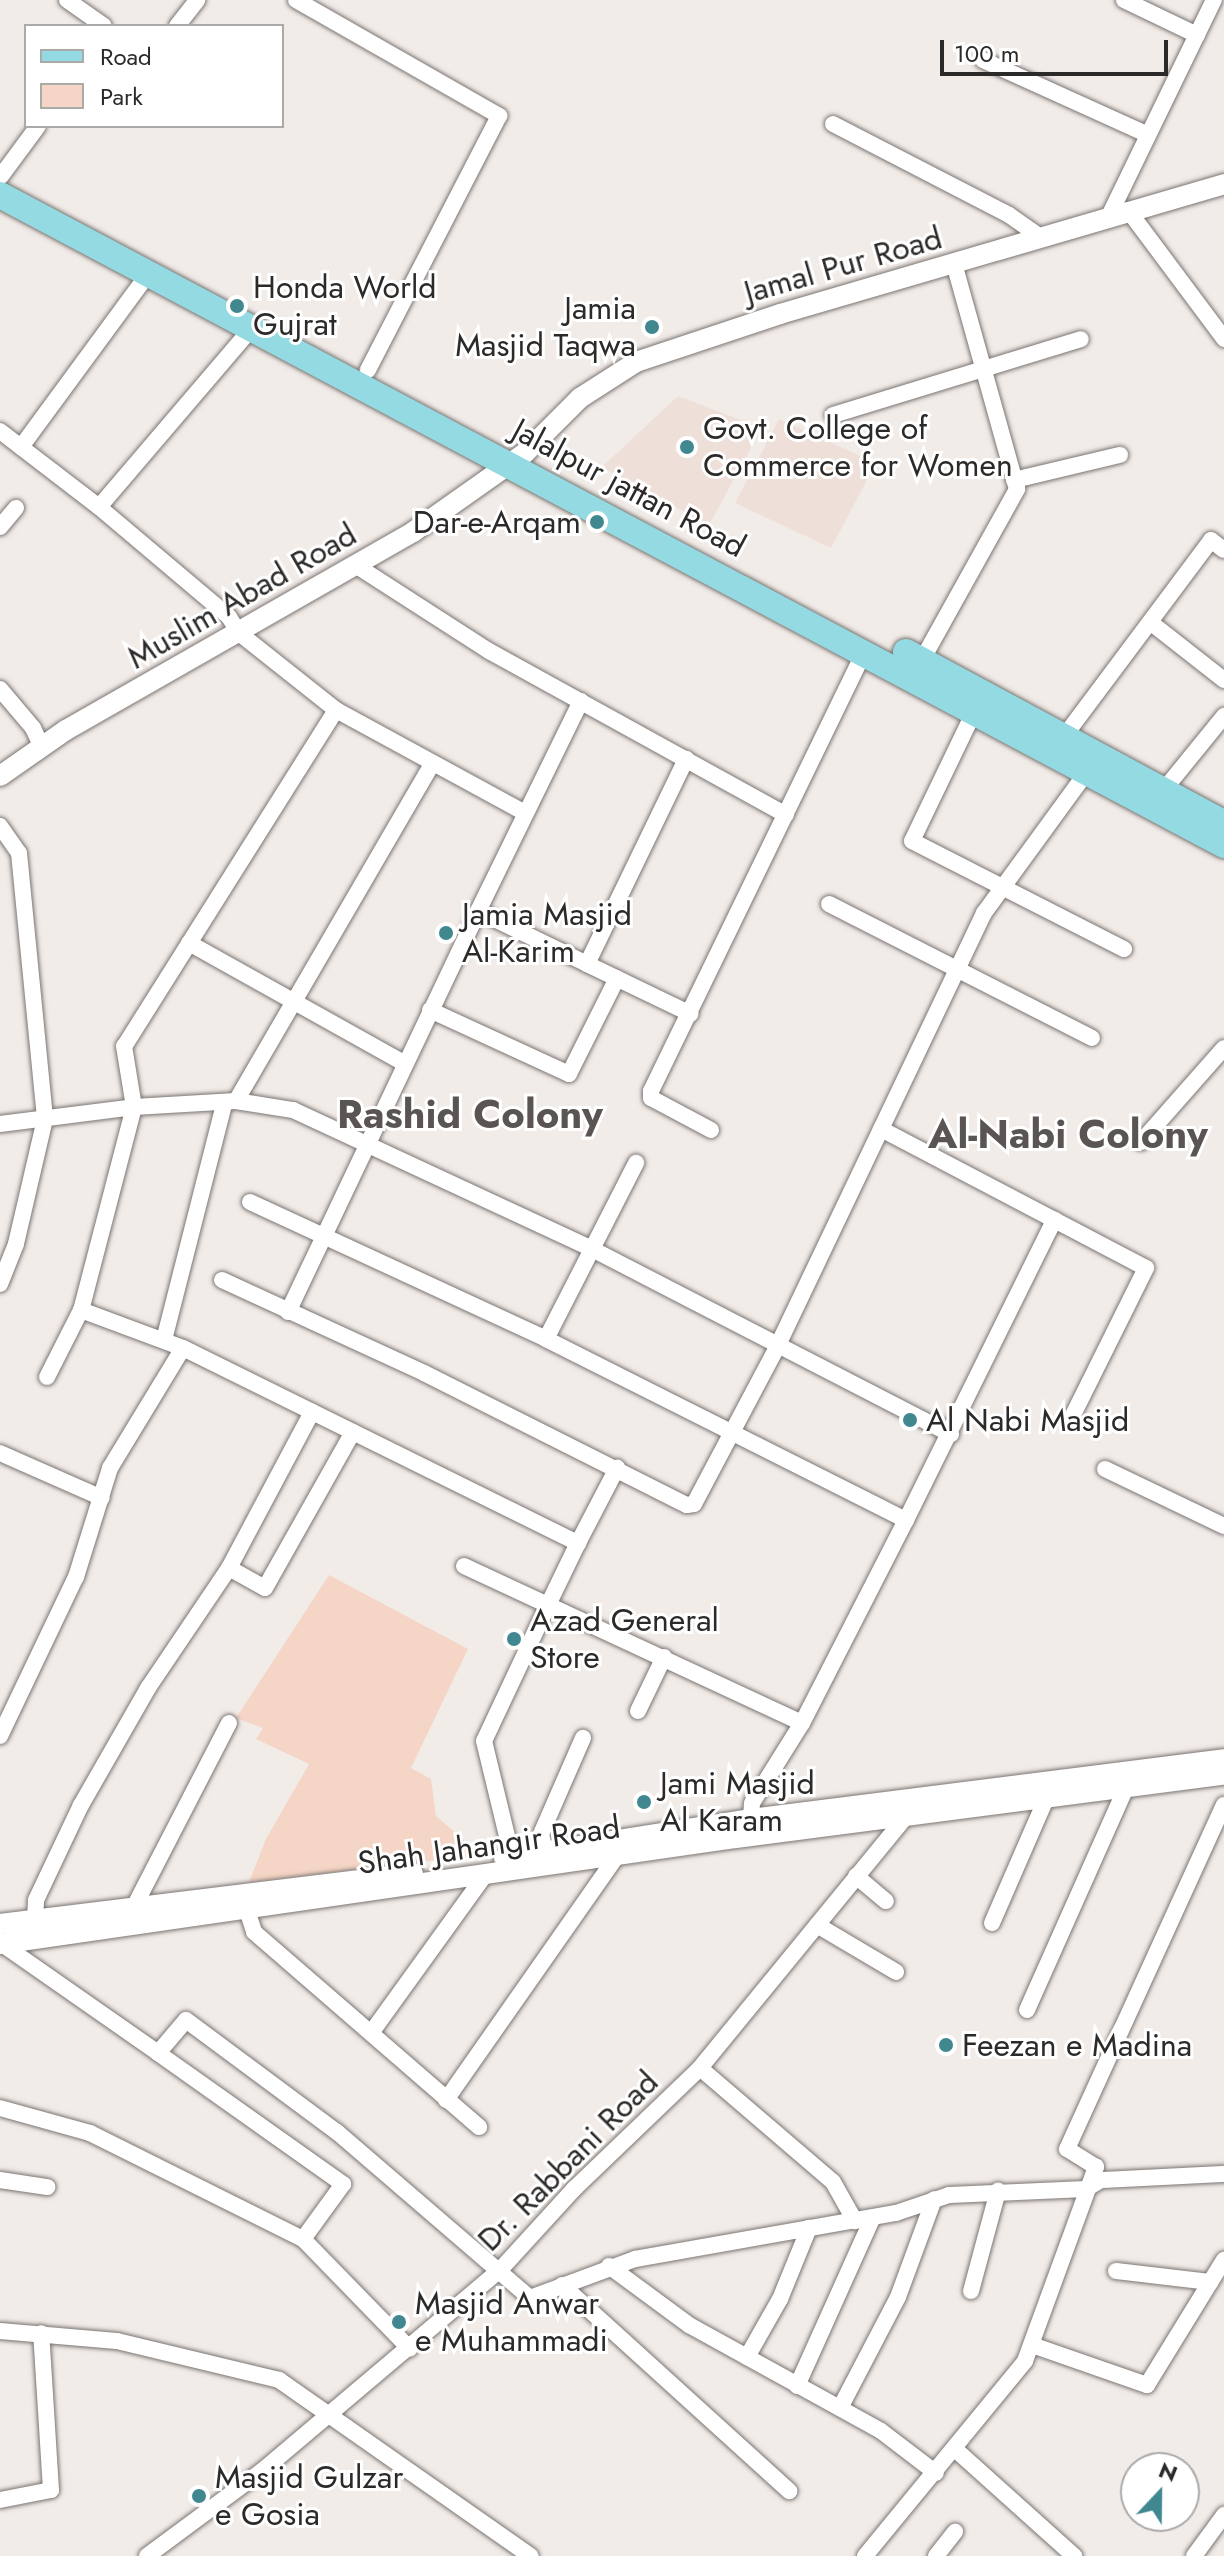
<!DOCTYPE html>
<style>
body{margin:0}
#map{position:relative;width:1224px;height:2556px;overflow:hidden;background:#f2ece9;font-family:Jost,sans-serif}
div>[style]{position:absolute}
.built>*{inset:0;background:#eee0d8}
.green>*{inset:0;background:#f5d5c5}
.roads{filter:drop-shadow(0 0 2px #7b7572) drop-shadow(0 0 2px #7b7572)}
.minor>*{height:16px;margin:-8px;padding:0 8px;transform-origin:8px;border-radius:8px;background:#fff}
.tertiary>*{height:20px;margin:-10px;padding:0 10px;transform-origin:10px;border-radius:10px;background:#fff}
.primary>*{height:26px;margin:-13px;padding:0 13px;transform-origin:13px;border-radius:13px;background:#94dae2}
.dots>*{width:22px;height:22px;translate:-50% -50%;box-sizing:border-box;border:4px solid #fff;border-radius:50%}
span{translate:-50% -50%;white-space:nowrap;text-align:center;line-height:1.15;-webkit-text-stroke:6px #fff;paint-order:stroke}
.street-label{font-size:32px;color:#2c2a29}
.poi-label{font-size:32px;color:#2c2a29}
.left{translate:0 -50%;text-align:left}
.right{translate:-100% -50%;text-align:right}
.district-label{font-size:40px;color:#5a5552;font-weight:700}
.legend{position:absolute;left:24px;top:24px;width:260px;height:104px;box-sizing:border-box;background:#fff;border:2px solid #abaaa9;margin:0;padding:10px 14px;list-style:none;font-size:24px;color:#2c2a29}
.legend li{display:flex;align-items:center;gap:16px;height:40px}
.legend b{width:40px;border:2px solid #abaaa9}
.north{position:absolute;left:1120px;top:2452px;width:80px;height:80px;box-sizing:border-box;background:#fff;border:2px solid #abaaa9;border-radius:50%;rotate:22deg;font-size:22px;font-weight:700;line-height:32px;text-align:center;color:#2c2a29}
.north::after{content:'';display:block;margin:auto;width:28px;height:36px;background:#408790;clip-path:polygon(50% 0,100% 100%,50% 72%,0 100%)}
.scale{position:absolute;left:940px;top:40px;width:228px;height:36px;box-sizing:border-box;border:4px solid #2c2a29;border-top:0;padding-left:10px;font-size:24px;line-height:28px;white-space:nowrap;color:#2c2a29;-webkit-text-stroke:6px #fff;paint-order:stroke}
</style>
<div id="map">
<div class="built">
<i style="clip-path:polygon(678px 396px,762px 428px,709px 525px,602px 467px)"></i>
<i style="clip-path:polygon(779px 419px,876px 463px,831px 548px,735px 503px)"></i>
</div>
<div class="green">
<i style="clip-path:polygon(329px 1575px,468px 1649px,411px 1768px,431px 1779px,436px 1816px,472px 1847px,469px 1856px,249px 1882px,266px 1839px,309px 1764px,256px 1739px,263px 1728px,236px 1718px)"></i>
</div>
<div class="roads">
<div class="minor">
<i style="left:67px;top:0;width:45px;rotate:35.1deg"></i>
<i style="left:296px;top:0;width:234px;rotate:29.7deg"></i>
<i style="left:499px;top:116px;width:286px;rotate:117.3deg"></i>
<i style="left:1124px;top:0;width:81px;rotate:25.6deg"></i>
<i style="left:177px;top:26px;width:33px;rotate:-52deg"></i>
<i style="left:983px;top:60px;width:181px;rotate:24.4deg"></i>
<i style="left:833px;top:124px;width:198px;rotate:27.3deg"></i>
<i style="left:1009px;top:215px;width:37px;rotate:35deg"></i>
<i style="left:1px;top:176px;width:62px;rotate:-53.5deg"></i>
<i style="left:1128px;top:210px;width:161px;rotate:53.3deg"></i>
<i style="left:1109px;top:216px;width:240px;rotate:-64.1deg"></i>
<i style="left:833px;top:415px;width:259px;rotate:-17deg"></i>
<i style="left:0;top:431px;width:125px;rotate:37.5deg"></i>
<i style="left:99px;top:507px;width:170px;rotate:40.2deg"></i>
<i style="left:229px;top:617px;width:19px;rotate:58deg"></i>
<i style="left:239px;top:633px;width:124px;rotate:38.4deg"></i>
<i style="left:21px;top:447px;width:216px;rotate:-53.7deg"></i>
<i style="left:1014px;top:480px;width:109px;rotate:-13.3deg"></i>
<i style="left:99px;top:507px;width:235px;rotate:-49.5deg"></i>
<i style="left:0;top:527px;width:25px;rotate:-50deg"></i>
<i style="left:357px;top:566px;width:157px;rotate:32.8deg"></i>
<i style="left:489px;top:651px;width:339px;rotate:28.9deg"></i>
<i style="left:1150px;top:622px;width:94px;rotate:38.1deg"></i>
<i style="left:922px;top:660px;width:196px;rotate:-60.9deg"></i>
<i style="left:1017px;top:489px;width:234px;rotate:-105.6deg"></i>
<i style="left:0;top:689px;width:51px;rotate:49.8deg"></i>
<i style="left:33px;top:728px;width:21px;rotate:65deg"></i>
<i style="left:581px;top:701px;width:234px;rotate:116.1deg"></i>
<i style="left:478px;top:911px;width:121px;rotate:25.9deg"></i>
<i style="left:587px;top:964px;width:228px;rotate:-64.2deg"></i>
<i style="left:975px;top:710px;width:145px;rotate:115.7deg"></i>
<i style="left:912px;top:841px;width:238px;rotate:27deg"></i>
<i style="left:1063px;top:738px;width:247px;rotate:-53.2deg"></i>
<i style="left:1211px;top:540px;width:16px;rotate:38deg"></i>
<i style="left:1163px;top:791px;width:97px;rotate:-50.9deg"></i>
<i style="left:525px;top:813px;width:215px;rotate:-151.4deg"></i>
<i style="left:336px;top:710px;width:397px;rotate:122.2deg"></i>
<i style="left:124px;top:1046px;width:62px;rotate:80.7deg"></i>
<i style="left:134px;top:1107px;width:102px;rotate:-3.4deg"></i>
<i style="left:236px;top:1101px;width:58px;rotate:9deg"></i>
<i style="left:293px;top:1110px;width:330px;rotate:24.9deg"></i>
<i style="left:592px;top:1249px;width:404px;rotate:27.3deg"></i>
<i style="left:0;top:826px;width:33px;rotate:55deg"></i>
<i style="left:19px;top:853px;width:267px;rotate:84.4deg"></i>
<i style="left:45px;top:1119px;width:128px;rotate:103.1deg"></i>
<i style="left:16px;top:1244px;width:43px;rotate:111.8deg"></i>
<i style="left:829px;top:904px;width:295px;rotate:27deg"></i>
<i style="left:189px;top:943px;width:246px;rotate:29.2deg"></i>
<i style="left:587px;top:964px;width:115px;rotate:25.7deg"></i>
<i style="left:430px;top:1010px;width:153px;rotate:24.7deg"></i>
<i style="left:569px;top:1074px;width:107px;rotate:-63.4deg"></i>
<i style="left:236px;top:1101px;width:391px;rotate:-59.8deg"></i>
<i style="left:0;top:1124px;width:135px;rotate:-7.2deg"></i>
<i style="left:134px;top:1107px;width:210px;rotate:104.6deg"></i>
<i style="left:81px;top:1310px;width:75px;rotate:116.9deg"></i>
<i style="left:881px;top:1129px;width:299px;rotate:27.7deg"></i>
<i style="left:1146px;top:1268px;width:164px;rotate:116.4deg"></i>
<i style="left:711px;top:1130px;width:68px;rotate:-151.9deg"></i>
<i style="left:651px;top:1098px;width:7px;rotate:-90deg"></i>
<i style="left:651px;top:1091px;width:490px;rotate:-64.1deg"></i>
<i style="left:1141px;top:1142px;width:125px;rotate:-48.6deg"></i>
<i style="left:250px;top:1202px;width:326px;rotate:24.8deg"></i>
<i style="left:546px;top:1339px;width:403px;rotate:26.7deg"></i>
<i style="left:906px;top:1520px;width:228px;rotate:117.1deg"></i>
<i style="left:802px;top:1723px;width:94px;rotate:122deg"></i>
<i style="left:752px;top:1803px;width:16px;rotate:94deg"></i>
<i style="left:222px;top:1280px;width:222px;rotate:24.7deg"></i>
<i style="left:424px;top:1373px;width:294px;rotate:26.7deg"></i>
<i style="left:687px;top:1505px;width:7px;rotate:-8deg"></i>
<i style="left:694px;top:1504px;width:178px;rotate:-62.1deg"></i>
<i style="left:777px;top:1347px;width:481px;rotate:-64.5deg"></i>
<i style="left:984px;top:913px;width:175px;rotate:-53.9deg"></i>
<i style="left:288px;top:1312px;width:444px;rotate:-64.6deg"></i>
<i style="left:546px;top:1339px;width:198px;rotate:-62.9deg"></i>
<i style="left:164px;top:1340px;width:244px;rotate:-75.7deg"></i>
<i style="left:183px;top:1348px;width:441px;rotate:26.3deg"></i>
<i style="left:578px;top:1543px;width:85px;rotate:-62.5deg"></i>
<i style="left:0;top:1453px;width:111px;rotate:23.8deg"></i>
<i style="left:1105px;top:1469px;width:132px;rotate:25.6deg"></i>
<i style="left:906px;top:1520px;width:335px;rotate:-63.7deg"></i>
<i style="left:578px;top:1543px;width:69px;rotate:115.8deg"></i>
<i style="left:548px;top:1605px;width:280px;rotate:24.9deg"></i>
<i style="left:464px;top:1566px;width:93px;rotate:24.9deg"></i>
<i style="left:548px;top:1605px;width:150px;rotate:115.2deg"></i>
<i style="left:484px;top:1741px;width:119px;rotate:76.4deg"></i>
<i style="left:229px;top:1568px;width:41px;rotate:29.1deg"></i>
<i style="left:265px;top:1588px;width:179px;rotate:-60.6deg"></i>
<i style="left:638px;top:1711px;width:60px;rotate:-64.3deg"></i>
<i style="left:0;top:1736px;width:176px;rotate:-64.5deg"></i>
<i style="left:76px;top:1577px;width:114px;rotate:-72.7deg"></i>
<i style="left:110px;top:1468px;width:140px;rotate:-58.7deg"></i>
<i style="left:183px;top:1348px;width:109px;rotate:-159.6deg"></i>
<i style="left:545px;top:1851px;width:17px;rotate:-103deg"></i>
<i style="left:541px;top:1834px;width:105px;rotate:-66.4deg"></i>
<i style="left:856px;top:1876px;width:39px;rotate:40deg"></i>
<i style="left:134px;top:1907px;width:207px;rotate:-62.7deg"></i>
<i style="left:247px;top:1910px;width:23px;rotate:72deg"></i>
<i style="left:254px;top:1932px;width:298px;rotate:40.9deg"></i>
<i style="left:35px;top:1920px;width:20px;rotate:-87deg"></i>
<i style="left:36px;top:1900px;width:105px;rotate:-64.7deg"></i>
<i style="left:81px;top:1805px;width:135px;rotate:-60.2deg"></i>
<i style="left:148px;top:1688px;width:145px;rotate:-56deg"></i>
<i style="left:229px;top:1568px;width:177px;rotate:-62deg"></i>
<i style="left:992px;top:1923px;width:135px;rotate:-66.5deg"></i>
<i style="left:817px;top:1925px;width:92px;rotate:30.7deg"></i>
<i style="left:2px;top:1944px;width:190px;rotate:34.9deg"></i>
<i style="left:158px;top:2053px;width:43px;rotate:-49.7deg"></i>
<i style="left:186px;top:2020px;width:188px;rotate:36.6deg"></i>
<i style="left:337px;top:2132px;width:255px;rotate:40.7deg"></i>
<i style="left:530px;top:2298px;width:112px;rotate:-20.4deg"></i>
<i style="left:635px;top:2259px;width:265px;rotate:-10deg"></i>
<i style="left:896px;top:2213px;width:56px;rotate:-18.8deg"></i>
<i style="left:949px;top:2195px;width:137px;rotate:-2.5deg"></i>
<i style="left:1086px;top:2189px;width:17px;rotate:-31deg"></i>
<i style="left:1101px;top:2180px;width:123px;rotate:-2.8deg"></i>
<i style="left:1027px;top:2010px;width:243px;rotate:-66deg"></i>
<i style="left:371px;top:2033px;width:195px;rotate:-54.2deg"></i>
<i style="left:158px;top:2053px;width:227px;rotate:35.3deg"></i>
<i style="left:343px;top:2184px;width:68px;rotate:126deg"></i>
<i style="left:303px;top:2239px;width:153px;rotate:45.8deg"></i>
<i style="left:700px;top:2068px;width:175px;rotate:40.6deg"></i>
<i style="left:833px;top:2182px;width:45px;rotate:60.6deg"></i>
<i style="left:446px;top:2100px;width:298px;rotate:-55deg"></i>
<i style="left:0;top:2108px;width:93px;rotate:15.5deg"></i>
<i style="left:90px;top:2133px;width:238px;rotate:26.5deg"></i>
<i style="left:0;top:2180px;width:48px;rotate:8.5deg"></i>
<i style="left:609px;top:2266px;width:99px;rotate:36.4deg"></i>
<i style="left:689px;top:2325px;width:219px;rotate:28.9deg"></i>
<i style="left:881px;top:2431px;width:69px;rotate:37.4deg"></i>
<i style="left:1116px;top:2271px;width:95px;rotate:6.7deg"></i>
<i style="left:562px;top:2285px;width:307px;rotate:42.2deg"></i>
<i style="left:971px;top:2291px;width:104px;rotate:-74.9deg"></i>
<i style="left:0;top:2331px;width:117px;rotate:4.9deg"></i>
<i style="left:117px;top:2341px;width:167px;rotate:13.5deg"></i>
<i style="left:279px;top:2380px;width:307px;rotate:35deg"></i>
<i style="left:1032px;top:2345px;width:122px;rotate:19.2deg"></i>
<i style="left:1147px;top:2385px;width:147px;rotate:-58.4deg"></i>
<i style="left:747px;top:2357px;width:67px;rotate:-60.4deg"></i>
<i style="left:780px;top:2299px;width:77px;rotate:-67.8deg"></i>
<i style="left:797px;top:2386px;width:185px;rotate:-65.8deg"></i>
<i style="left:840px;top:2408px;width:125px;rotate:-62.4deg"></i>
<i style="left:898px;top:2297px;width:104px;rotate:-69.8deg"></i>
<i style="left:956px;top:2450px;width:159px;rotate:41.9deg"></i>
<i style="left:0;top:2500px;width:52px;rotate:-11.1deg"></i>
<i style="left:51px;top:2490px;width:157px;rotate:-93.6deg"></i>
<i style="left:147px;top:2556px;width:143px;rotate:-36.5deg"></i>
<i style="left:262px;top:2471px;width:312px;rotate:-40.2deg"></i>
<i style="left:500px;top:2270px;width:110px;rotate:-47.6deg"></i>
<i style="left:574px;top:2189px;width:175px;rotate:-43.8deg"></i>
<i style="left:700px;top:2068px;width:325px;rotate:-50.7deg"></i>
<i style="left:865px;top:2556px;width:252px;rotate:-50.6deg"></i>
<i style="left:1025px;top:2361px;width:207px;rotate:-69.9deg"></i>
<i style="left:1096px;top:2167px;width:34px;rotate:-148deg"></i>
<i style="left:1067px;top:2149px;width:378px;rotate:-65.5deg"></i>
<i style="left:936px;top:2556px;width:31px;rotate:-52deg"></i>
<i style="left:1194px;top:2556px;width:51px;rotate:-53.8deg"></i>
</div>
<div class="tertiary">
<i style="left:0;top:776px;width:80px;rotate:-34.9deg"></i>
<i style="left:66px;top:730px;width:400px;rotate:-29.7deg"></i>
<i style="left:413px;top:532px;width:137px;rotate:-35.2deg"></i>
<i style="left:525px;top:453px;width:78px;rotate:-45deg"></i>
<i style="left:580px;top:398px;width:67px;rotate:-32.7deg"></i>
<i style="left:636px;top:362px;width:152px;rotate:-18.4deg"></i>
<i style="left:780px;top:314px;width:463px;rotate:-16.3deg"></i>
<i style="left:504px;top:1858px;width:250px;rotate:-9deg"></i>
<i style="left:751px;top:1819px;width:477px;rotate:-7.2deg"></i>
<i style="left:0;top:1924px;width:416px;rotate:-7deg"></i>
<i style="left:0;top:1944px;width:744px;rotate:-8.2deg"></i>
<i style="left:736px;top:1838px;width:492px;rotate:-7.4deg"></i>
</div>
<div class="primary">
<i style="left:0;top:195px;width:1386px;rotate:27.97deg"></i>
<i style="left:906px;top:652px;width:361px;rotate:28.3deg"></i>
</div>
</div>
<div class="dots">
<i style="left:237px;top:306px;background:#408790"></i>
<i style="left:652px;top:327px;background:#408790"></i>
<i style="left:687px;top:447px;background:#408790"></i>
<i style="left:597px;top:522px;background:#408790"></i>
<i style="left:446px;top:933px;background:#408790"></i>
<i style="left:910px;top:1420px;background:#408790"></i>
<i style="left:514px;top:1639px;background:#408790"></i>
<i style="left:644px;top:1802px;background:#408790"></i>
<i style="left:946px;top:2045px;background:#408790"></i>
<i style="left:399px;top:2322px;background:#408790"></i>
<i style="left:199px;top:2496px;background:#408790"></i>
</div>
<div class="street-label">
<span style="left:843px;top:265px;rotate:-16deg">Jamal Pur Road</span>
<span style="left:629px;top:488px;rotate:28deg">Jalalpur jattan Road</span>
<span style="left:242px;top:596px;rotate:-30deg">Muslim Abad Road</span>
<span style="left:489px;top:1845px;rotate:-8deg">Shah Jahangir Road</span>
<span style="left:568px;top:2161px;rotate:-45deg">Dr. Rabbani Road</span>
</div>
<div class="poi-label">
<span class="left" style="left:253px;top:306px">Honda World<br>Gujrat</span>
<span class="right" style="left:636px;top:327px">Jamia<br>Masjid Taqwa</span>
<span class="left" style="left:703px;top:447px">Govt. College of<br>Commerce for Women</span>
<span class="right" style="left:581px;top:522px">Dar-e-Arqam</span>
<span class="left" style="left:462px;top:933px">Jamia Masjid<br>Al-Karim</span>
<span class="left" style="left:926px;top:1420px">Al Nabi Masjid</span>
<span class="left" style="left:530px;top:1639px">Azad General<br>Store</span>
<span class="left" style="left:660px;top:1802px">Jami Masjid<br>Al Karam</span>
<span class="left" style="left:962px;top:2045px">Feezan e Madina</span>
<span class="left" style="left:415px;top:2322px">Masjid Anwar<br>e Muhammadi</span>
<span class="left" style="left:215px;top:2496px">Masjid Gulzar<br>e Gosia</span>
</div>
<div class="district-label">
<span style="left:470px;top:1114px">Rashid Colony</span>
<span style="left:1068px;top:1134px">Al-Nabi Colony</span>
</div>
<ul class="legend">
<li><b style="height:10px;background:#94dae2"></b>Road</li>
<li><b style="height:22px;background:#f5d5c5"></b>Park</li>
</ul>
<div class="north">N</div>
<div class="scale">100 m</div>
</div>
